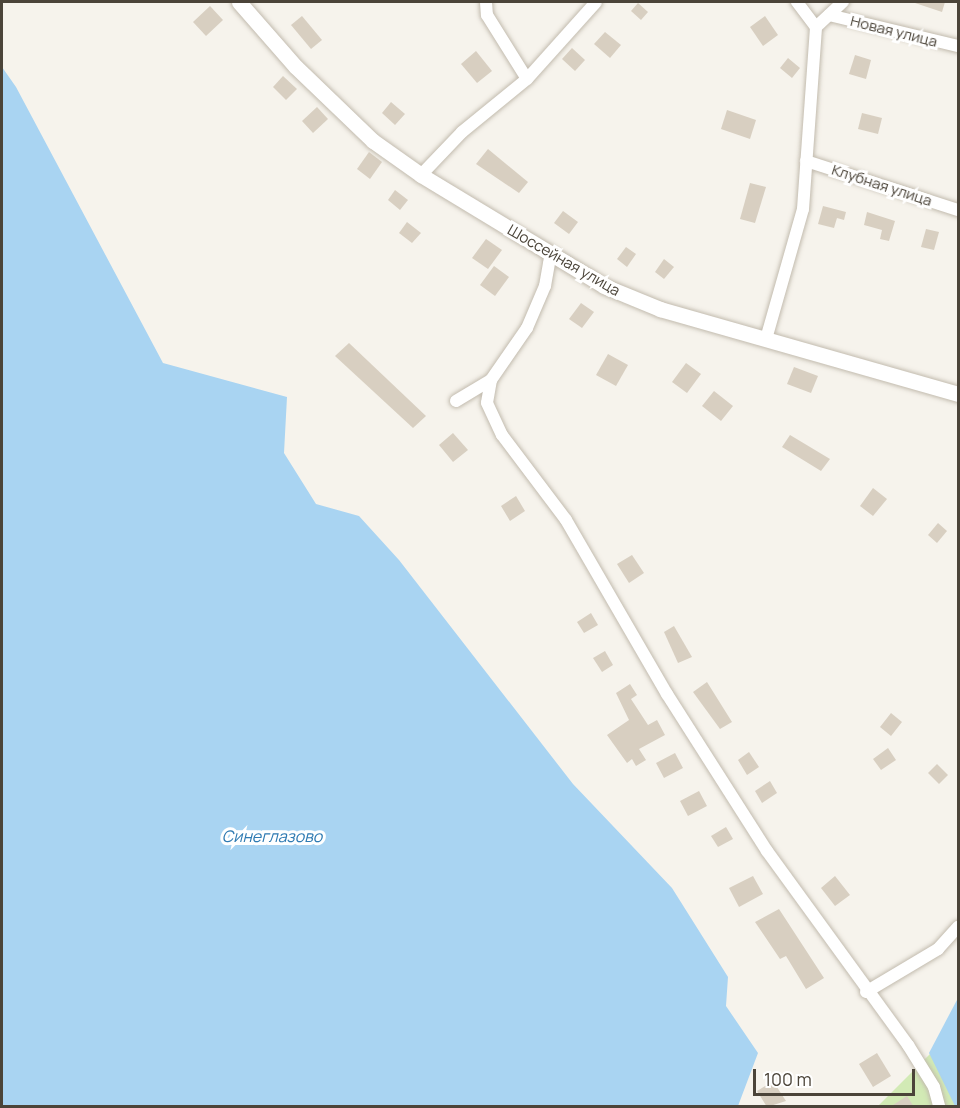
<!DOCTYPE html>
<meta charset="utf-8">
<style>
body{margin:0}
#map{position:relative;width:960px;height:1108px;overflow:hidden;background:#f6f3ec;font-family:Manrope,sans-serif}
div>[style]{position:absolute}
.green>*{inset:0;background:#d2eab5}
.water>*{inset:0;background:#a9d4f2}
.building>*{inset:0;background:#d8cfc1}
.roads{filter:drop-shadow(0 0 2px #c2bbae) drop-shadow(0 0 2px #c2bbae)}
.minor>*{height:12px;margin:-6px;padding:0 6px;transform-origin:6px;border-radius:6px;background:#fff}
.tertiary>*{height:15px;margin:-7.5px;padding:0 7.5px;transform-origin:7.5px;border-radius:7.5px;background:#fff}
span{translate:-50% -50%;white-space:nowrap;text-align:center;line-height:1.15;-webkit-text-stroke:6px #fff;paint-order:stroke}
.street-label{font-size:15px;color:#4b4439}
.water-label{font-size:16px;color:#2e7ab2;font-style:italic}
.frame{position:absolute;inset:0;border:3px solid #4b4439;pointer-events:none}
.scale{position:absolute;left:753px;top:1069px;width:162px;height:27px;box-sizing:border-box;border:3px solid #4b4439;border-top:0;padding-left:8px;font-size:18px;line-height:21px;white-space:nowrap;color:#4b4439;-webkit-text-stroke:4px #fff;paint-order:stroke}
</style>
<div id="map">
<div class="green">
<i style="clip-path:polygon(942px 1042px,958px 1106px,878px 1106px)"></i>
</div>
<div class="water">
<i style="clip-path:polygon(2px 67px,16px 87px,163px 363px,287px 397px,284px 453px,316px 504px,359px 516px,399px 560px,573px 784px,672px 888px,728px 977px,726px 1006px,758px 1053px,738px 1106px,2px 1106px)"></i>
<i style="clip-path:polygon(958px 998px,958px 1106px,955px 1106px,929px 1053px)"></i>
</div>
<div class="building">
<i style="clip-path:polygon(912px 2px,945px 2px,942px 12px)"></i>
<i style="clip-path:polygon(638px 3px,648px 12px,641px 20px,631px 11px)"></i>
<i style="clip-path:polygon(210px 6px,223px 20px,206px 36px,193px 22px)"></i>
<i style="clip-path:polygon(302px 16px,322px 40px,311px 49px,291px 25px)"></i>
<i style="clip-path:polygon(765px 16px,778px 35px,763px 46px,750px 27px)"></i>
<i style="clip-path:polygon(605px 32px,621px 45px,610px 58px,594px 44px)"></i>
<i style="clip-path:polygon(572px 48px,585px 60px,575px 71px,562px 59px)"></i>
<i style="clip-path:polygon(476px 51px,492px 71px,477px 83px,461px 64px)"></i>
<i style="clip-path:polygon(855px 55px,871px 60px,866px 79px,849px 74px)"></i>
<i style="clip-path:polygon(788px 58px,800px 68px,792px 78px,780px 68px)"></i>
<i style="clip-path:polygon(283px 76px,297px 89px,286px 100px,273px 87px)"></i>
<i style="clip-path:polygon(391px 102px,405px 114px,395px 125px,382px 113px)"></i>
<i style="clip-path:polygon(317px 107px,328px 119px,313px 133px,302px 121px)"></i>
<i style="clip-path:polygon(727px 110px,756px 120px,750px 139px,721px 129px)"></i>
<i style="clip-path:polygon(862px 113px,882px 118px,878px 134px,858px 129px)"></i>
<i style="clip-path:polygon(488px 149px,528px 182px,519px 193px,476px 164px)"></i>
<i style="clip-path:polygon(369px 152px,382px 162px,370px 179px,357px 169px)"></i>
<i style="clip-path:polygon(750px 183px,766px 187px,755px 223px,740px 219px)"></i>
<i style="clip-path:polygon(395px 190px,408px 200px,400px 210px,388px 200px)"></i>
<i style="clip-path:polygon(823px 206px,846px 212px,844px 220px,837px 218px,834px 228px,818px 224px)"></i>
<i style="clip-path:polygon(563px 211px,578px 222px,569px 234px,554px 223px)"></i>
<i style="clip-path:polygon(867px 212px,895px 221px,889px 241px,880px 239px,882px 230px,864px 225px)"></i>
<i style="clip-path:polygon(407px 222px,421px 233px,412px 243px,399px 233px)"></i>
<i style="clip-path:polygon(926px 229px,939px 232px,934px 250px,921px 247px)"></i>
<i style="clip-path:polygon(486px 239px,502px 250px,488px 269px,472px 258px)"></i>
<i style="clip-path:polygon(626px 247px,636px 254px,627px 267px,617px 259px)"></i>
<i style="clip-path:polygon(664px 259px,674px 267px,664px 279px,655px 272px)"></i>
<i style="clip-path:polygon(494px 266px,509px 277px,495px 296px,480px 285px)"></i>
<i style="clip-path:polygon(581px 303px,594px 312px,582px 328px,569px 319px)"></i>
<i style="clip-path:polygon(349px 343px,426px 416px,413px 428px,335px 356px)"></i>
<i style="clip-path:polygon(608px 354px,628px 365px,616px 386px,596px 375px)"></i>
<i style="clip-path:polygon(686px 363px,701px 374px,687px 393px,672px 382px)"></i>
<i style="clip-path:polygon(794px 367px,818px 376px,811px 393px,787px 384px)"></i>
<i style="clip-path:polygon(714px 391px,733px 406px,721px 421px,702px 406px)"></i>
<i style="clip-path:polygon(453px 433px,468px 450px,453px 462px,439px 445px)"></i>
<i style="clip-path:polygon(790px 435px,830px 459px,821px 471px,782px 447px)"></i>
<i style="clip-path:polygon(873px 488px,887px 499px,873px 516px,860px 506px)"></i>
<i style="clip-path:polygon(516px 496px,525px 511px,510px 521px,501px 506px)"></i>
<i style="clip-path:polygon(938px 523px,947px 531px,937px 543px,928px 535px)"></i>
<i style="clip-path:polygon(632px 555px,644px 573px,629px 583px,617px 564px)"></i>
<i style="clip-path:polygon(591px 613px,598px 625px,584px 633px,577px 622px)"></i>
<i style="clip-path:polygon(674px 626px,692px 657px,678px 663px,664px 632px)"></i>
<i style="clip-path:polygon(605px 651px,613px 665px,602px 672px,593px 658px)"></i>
<i style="clip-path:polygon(707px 682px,732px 722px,720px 729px,693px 692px)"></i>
<i style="clip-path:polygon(630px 684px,637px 695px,631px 699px,648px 725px,657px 720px,665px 735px,639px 749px,646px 760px,636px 766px,632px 759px,627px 763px,607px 735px,629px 720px,616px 693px)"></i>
<i style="clip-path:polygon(891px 713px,902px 722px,891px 736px,880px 727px)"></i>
<i style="clip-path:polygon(888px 748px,896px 760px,881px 770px,873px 759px)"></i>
<i style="clip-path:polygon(749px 752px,759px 767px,747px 775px,738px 760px)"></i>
<i style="clip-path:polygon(675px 753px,683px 768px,664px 778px,656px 763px)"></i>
<i style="clip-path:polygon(937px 764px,948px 775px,939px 784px,928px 773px)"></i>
<i style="clip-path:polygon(770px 781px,777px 793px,762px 803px,755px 791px)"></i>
<i style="clip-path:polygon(699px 791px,707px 806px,688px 816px,680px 801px)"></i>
<i style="clip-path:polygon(726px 827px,733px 839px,718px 847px,711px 836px)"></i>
<i style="clip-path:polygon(753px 876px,763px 894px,739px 907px,729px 888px)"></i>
<i style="clip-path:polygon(835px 876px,850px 895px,835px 906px,821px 888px)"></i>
<i style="clip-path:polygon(779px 909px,824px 978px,806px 989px,786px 956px,780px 959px,755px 922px)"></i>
<i style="clip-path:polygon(877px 1053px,891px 1076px,873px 1087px,859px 1064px)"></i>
<i style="clip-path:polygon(773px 1081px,786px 1101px,767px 1107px,757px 1091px)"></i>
<i style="clip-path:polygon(907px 1096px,914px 1107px,890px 1107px)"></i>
</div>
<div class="roads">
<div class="minor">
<i style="left:486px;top:2px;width:13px;rotate:86deg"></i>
<i style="left:487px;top:15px;width:75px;rotate:58deg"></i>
<i style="left:797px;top:2px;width:31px;rotate:53deg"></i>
<i style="left:829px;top:15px;width:133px;rotate:13.5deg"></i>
<i style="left:806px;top:161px;width:160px;rotate:17.9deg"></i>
<i style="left:421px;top:175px;width:59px;rotate:-46.4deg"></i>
<i style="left:462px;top:132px;width:84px;rotate:-39.2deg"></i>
<i style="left:527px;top:79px;width:103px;rotate:-48.1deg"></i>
<i style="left:766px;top:339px;width:135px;rotate:-74.1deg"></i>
<i style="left:803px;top:209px;width:182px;rotate:-85.9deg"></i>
<i style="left:816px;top:27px;width:37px;rotate:-43deg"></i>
<i style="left:491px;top:380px;width:23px;rotate:100deg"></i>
<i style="left:487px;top:403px;width:35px;rotate:65deg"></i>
<i style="left:502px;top:435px;width:106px;rotate:53deg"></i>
<i style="left:566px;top:520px;width:201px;rotate:59.9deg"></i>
<i style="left:667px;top:694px;width:186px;rotate:57.5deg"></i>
<i style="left:767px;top:851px;width:240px;rotate:54deg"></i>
<i style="left:908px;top:1045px;width:49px;rotate:58.2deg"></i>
<i style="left:934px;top:1087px;width:20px;rotate:75deg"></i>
<i style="left:456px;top:401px;width:41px;rotate:-31deg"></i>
<i style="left:491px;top:380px;width:63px;rotate:-55.3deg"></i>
<i style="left:527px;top:328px;width:46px;rotate:-66.8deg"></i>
<i style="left:545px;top:286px;width:34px;rotate:-80deg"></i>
<i style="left:866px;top:992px;width:84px;rotate:-30.8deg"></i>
<i style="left:938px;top:949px;width:30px;rotate:-48deg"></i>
</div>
<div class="tertiary">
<i style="left:239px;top:2px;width:86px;rotate:48.8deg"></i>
<i style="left:296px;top:67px;width:107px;rotate:43.9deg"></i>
<i style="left:373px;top:141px;width:59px;rotate:35.3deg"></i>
<i style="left:421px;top:175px;width:214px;rotate:31.2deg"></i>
<i style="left:604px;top:286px;width:61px;rotate:22.3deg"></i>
<i style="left:660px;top:309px;width:310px;rotate:15.9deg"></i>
</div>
</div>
<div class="street-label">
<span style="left:894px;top:31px;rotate:14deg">Новая улица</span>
<span style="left:882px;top:185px;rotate:18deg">Клубная улица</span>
<span style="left:564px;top:260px;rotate:30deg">Шоссейная улица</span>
</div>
<div class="water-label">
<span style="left:272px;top:836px">Синеглазово</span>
</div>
<div class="frame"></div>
<div class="scale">100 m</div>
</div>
